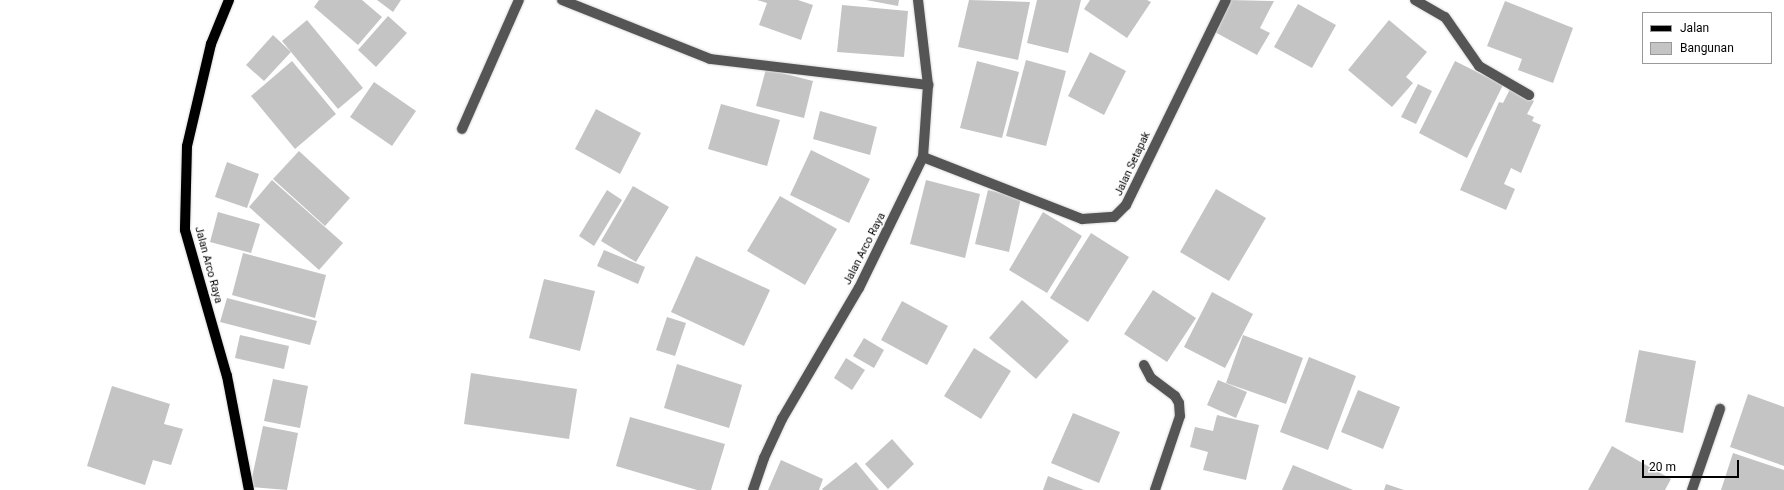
<!DOCTYPE html>
<style>
body{margin:0}
#map{position:relative;width:1784px;height:490px;overflow:hidden;background:#fff;font-family:Roboto,sans-serif}
div>[style]{position:absolute}
.building>*{inset:0;background:#c4c4c4}
.roads{filter:drop-shadow(0 0 1px #dbdbdb) drop-shadow(0 0 1px #dbdbdb)}
.minor>*{height:10px;margin:-5px;padding:0 5px;transform-origin:5px;border-radius:5px;background:#555}
.major>*{height:10px;margin:-5px;padding:0 5px;transform-origin:5px;border-radius:5px;background:#000}
span{translate:-50% -50%;white-space:nowrap;text-align:center;line-height:1.15;-webkit-text-stroke:3px #fff;paint-order:stroke}
.street-label{font-size:11px;color:#000}
.legend{position:absolute;left:1642px;top:12px;width:130px;height:52px;box-sizing:border-box;background:#fff;border:1px solid #999;margin:0;padding:5px 7px;list-style:none;font-size:12px;color:#000}
.legend li{display:flex;align-items:center;gap:8px;height:20px}
.legend b{width:20px;border:1px solid #999}
.scale{position:absolute;left:1642px;top:460px;width:97px;height:18px;box-sizing:border-box;border:2px solid #000;border-top:0;padding-left:5px;font-size:12px;line-height:14px;white-space:nowrap;color:#000;-webkit-text-stroke:3px #fff;paint-order:stroke}
</style>
<div id="map">
<div class="building">
<i style="clip-path:polygon(319px 0,362px 0,382px 17px,358px 45px,314px 7px)"></i>
<i style="clip-path:polygon(377px 0,401px 0,393px 12px)"></i>
<i style="clip-path:polygon(757px 0,798px 0,813px 5px,801px 40px,759px 25px,767px 3px)"></i>
<i style="clip-path:polygon(866px 0,899px 0,898px 6px)"></i>
<i style="clip-path:polygon(969px 0,1030px 2px,1018px 60px,958px 47px)"></i>
<i style="clip-path:polygon(1037px 0,1081px 0,1068px 53px,1027px 43px)"></i>
<i style="clip-path:polygon(1090px 0,1147px 0,1151px 2px,1127px 38px,1084px 9px)"></i>
<i style="clip-path:polygon(1229px 0,1274px 1px,1260px 28px,1270px 33px,1257px 55px,1213px 31px)"></i>
<i style="clip-path:polygon(1505px 1px,1573px 28px,1553px 83px,1518px 70px,1522px 59px,1487px 46px)"></i>
<i style="clip-path:polygon(1298px 4px,1336px 25px,1312px 68px,1274px 47px)"></i>
<i style="clip-path:polygon(842px 5px,908px 11px,904px 57px,837px 52px)"></i>
<i style="clip-path:polygon(388px 16px,407px 33px,376px 67px,358px 50px)"></i>
<i style="clip-path:polygon(307px 20px,363px 88px,338px 109px,282px 41px)"></i>
<i style="clip-path:polygon(1389px 20px,1427px 52px,1406px 77px,1413px 83px,1392px 107px,1348px 70px)"></i>
<i style="clip-path:polygon(273px 35px,291px 52px,264px 81px,246px 65px)"></i>
<i style="clip-path:polygon(1090px 52px,1126px 71px,1104px 115px,1068px 96px)"></i>
<i style="clip-path:polygon(1026px 60px,1066px 71px,1046px 146px,1006px 136px)"></i>
<i style="clip-path:polygon(292px 61px,336px 114px,295px 149px,251px 96px)"></i>
<i style="clip-path:polygon(977px 61px,1019px 72px,1002px 138px,960px 128px)"></i>
<i style="clip-path:polygon(1455px 61px,1503px 85px,1467px 158px,1419px 133px)"></i>
<i style="clip-path:polygon(766px 69px,813px 81px,804px 118px,756px 106px)"></i>
<i style="clip-path:polygon(374px 82px,416px 111px,392px 146px,350px 117px)"></i>
<i style="clip-path:polygon(1418px 84px,1432px 91px,1416px 124px,1401px 117px)"></i>
<i style="clip-path:polygon(1510px 89px,1534px 101px,1527px 114px,1534px 117px,1532px 121px,1541px 125px,1521px 173px,1511px 168px,1504px 184px,1515px 189px,1506px 210px,1460px 190px,1499px 102px,1503px 103px)"></i>
<i style="clip-path:polygon(721px 104px,780px 120px,767px 166px,708px 149px)"></i>
<i style="clip-path:polygon(596px 109px,641px 133px,620px 174px,575px 149px)"></i>
<i style="clip-path:polygon(820px 111px,877px 127px,870px 155px,813px 139px)"></i>
<i style="clip-path:polygon(811px 150px,870px 179px,849px 223px,790px 195px)"></i>
<i style="clip-path:polygon(299px 151px,350px 198px,325px 226px,273px 179px)"></i>
<i style="clip-path:polygon(227px 162px,259px 174px,247px 208px,215px 197px)"></i>
<i style="clip-path:polygon(272px 180px,343px 243px,319px 270px,249px 207px)"></i>
<i style="clip-path:polygon(926px 180px,980px 194px,965px 258px,910px 244px)"></i>
<i style="clip-path:polygon(633px 186px,669px 207px,636px 262px,601px 241px)"></i>
<i style="clip-path:polygon(1216px 189px,1266px 218px,1229px 281px,1180px 252px)"></i>
<i style="clip-path:polygon(607px 190px,622px 200px,594px 246px,579px 236px)"></i>
<i style="clip-path:polygon(988px 190px,1021px 198px,1009px 252px,975px 244px)"></i>
<i style="clip-path:polygon(780px 196px,837px 229px,805px 285px,747px 251px)"></i>
<i style="clip-path:polygon(218px 212px,260px 224px,251px 253px,210px 242px)"></i>
<i style="clip-path:polygon(1043px 212px,1082px 236px,1047px 293px,1009px 270px)"></i>
<i style="clip-path:polygon(1091px 233px,1129px 257px,1088px 322px,1050px 298px)"></i>
<i style="clip-path:polygon(604px 250px,645px 267px,638px 284px,597px 266px)"></i>
<i style="clip-path:polygon(243px 253px,326px 275px,315px 318px,232px 295px)"></i>
<i style="clip-path:polygon(696px 256px,770px 290px,744px 346px,671px 312px)"></i>
<i style="clip-path:polygon(544px 279px,595px 291px,580px 351px,529px 338px)"></i>
<i style="clip-path:polygon(1153px 290px,1196px 318px,1167px 362px,1124px 334px)"></i>
<i style="clip-path:polygon(1212px 292px,1253px 314px,1225px 368px,1184px 347px)"></i>
<i style="clip-path:polygon(227px 298px,317px 321px,310px 345px,220px 322px)"></i>
<i style="clip-path:polygon(1022px 300px,1069px 341px,1036px 379px,989px 338px)"></i>
<i style="clip-path:polygon(902px 301px,948px 326px,927px 365px,881px 340px)"></i>
<i style="clip-path:polygon(667px 317px,686px 323px,675px 356px,656px 350px)"></i>
<i style="clip-path:polygon(240px 335px,289px 346px,284px 369px,235px 358px)"></i>
<i style="clip-path:polygon(1243px 335px,1303px 358px,1286px 404px,1226px 383px)"></i>
<i style="clip-path:polygon(864px 338px,884px 350px,874px 368px,853px 356px)"></i>
<i style="clip-path:polygon(974px 348px,1011px 371px,981px 419px,944px 396px)"></i>
<i style="clip-path:polygon(1639px 350px,1696px 361px,1683px 433px,1625px 422px)"></i>
<i style="clip-path:polygon(1309px 357px,1356px 376px,1328px 450px,1280px 432px)"></i>
<i style="clip-path:polygon(846px 358px,865px 370px,852px 390px,834px 378px)"></i>
<i style="clip-path:polygon(677px 364px,742px 385px,729px 428px,664px 408px)"></i>
<i style="clip-path:polygon(471px 373px,577px 389px,569px 439px,464px 424px)"></i>
<i style="clip-path:polygon(273px 379px,308px 386px,300px 428px,264px 421px)"></i>
<i style="clip-path:polygon(1218px 380px,1247px 392px,1236px 418px,1207px 405px)"></i>
<i style="clip-path:polygon(112px 386px,170px 404px,164px 424px,183px 429px,171px 465px,153px 460px,145px 485px,87px 466px)"></i>
<i style="clip-path:polygon(1358px 390px,1400px 407px,1383px 449px,1341px 432px)"></i>
<i style="clip-path:polygon(1748px 394px,1784px 407px,1784px 466px,1730px 447px)"></i>
<i style="clip-path:polygon(1073px 413px,1120px 432px,1099px 483px,1051px 463px)"></i>
<i style="clip-path:polygon(1217px 415px,1259px 425px,1246px 480px,1203px 470px,1208px 452px,1190px 447px,1195px 427px,1213px 431px)"></i>
<i style="clip-path:polygon(630px 417px,725px 444px,711px 490px,697px 490px,616px 466px)"></i>
<i style="clip-path:polygon(263px 426px,298px 433px,287px 490px,250px 487px)"></i>
<i style="clip-path:polygon(892px 439px,914px 464px,888px 489px,865px 464px)"></i>
<i style="clip-path:polygon(1612px 446px,1671px 479px,1665px 490px,1588px 490px)"></i>
<i style="clip-path:polygon(1733px 453px,1784px 470px,1784px 490px,1721px 490px)"></i>
<i style="clip-path:polygon(781px 460px,823px 479px,819px 490px,768px 490px)"></i>
<i style="clip-path:polygon(856px 462px,879px 490px,823px 490px,822px 489px)"></i>
<i style="clip-path:polygon(1293px 465px,1353px 490px,1282px 490px)"></i>
<i style="clip-path:polygon(1048px 476px,1084px 490px,1043px 490px)"></i>
<i style="clip-path:polygon(1386px 484px,1404px 490px,1384px 490px)"></i>
</div>
<div class="roads">
<div class="minor">
<i style="left:562px;top:0;width:159px;rotate:21.7deg"></i>
<i style="left:710px;top:59px;width:220px;rotate:6.8deg"></i>
<i style="left:1415px;top:0;width:34px;rotate:30deg"></i>
<i style="left:1445px;top:17px;width:60px;rotate:55.2deg"></i>
<i style="left:1479px;top:66px;width:58px;rotate:30.1deg"></i>
<i style="left:462px;top:129px;width:141px;rotate:-66.2deg"></i>
<i style="left:923px;top:157px;width:171px;rotate:21.3deg"></i>
<i style="left:1082px;top:219px;width:32px;rotate:-4deg"></i>
<i style="left:1114px;top:217px;width:17px;rotate:-45deg"></i>
<i style="left:1126px;top:205px;width:228px;rotate:-64deg"></i>
<i style="left:1144px;top:365px;width:15px;rotate:62deg"></i>
<i style="left:1151px;top:378px;width:30px;rotate:37deg"></i>
<i style="left:1175px;top:396px;width:8px;rotate:60deg"></i>
<i style="left:1179px;top:403px;width:13px;rotate:86deg"></i>
<i style="left:1180px;top:416px;width:78px;rotate:108.7deg"></i>
<i style="left:753px;top:490px;width:34px;rotate:-71deg"></i>
<i style="left:764px;top:458px;width:43px;rotate:-65.2deg"></i>
<i style="left:782px;top:419px;width:152px;rotate:-59.6deg"></i>
<i style="left:859px;top:288px;width:146px;rotate:-64deg"></i>
<i style="left:923px;top:157px;width:72px;rotate:-86deg"></i>
<i style="left:928px;top:85px;width:86px;rotate:-96.7deg"></i>
<i style="left:1692px;top:490px;width:86px;rotate:-70.9deg"></i>
</div>
<div class="major">
<i style="left:229px;top:0;width:48px;rotate:112.2deg"></i>
<i style="left:211px;top:44px;width:105px;rotate:103.2deg"></i>
<i style="left:187px;top:146px;width:84px;rotate:91.4deg"></i>
<i style="left:185px;top:230px;width:152px;rotate:74deg"></i>
<i style="left:227px;top:376px;width:116px;rotate:79.1deg"></i>
</div>
</div>
<div class="street-label">
<span style="left:1133px;top:164px;rotate:-65deg">Jalan Setapak</span>
<span style="left:865px;top:249px;rotate:-63deg">Jalan Arco Raya</span>
<span style="left:208px;top:265px;rotate:75deg">Jalan Arco Raya</span>
</div>
<ul class="legend">
<li><b style="height:5px;background:#000"></b>Jalan</li>
<li><b style="height:11px;background:#c4c4c4"></b>Bangunan</li>
</ul>
<div class="scale">20 m</div>
</div>
